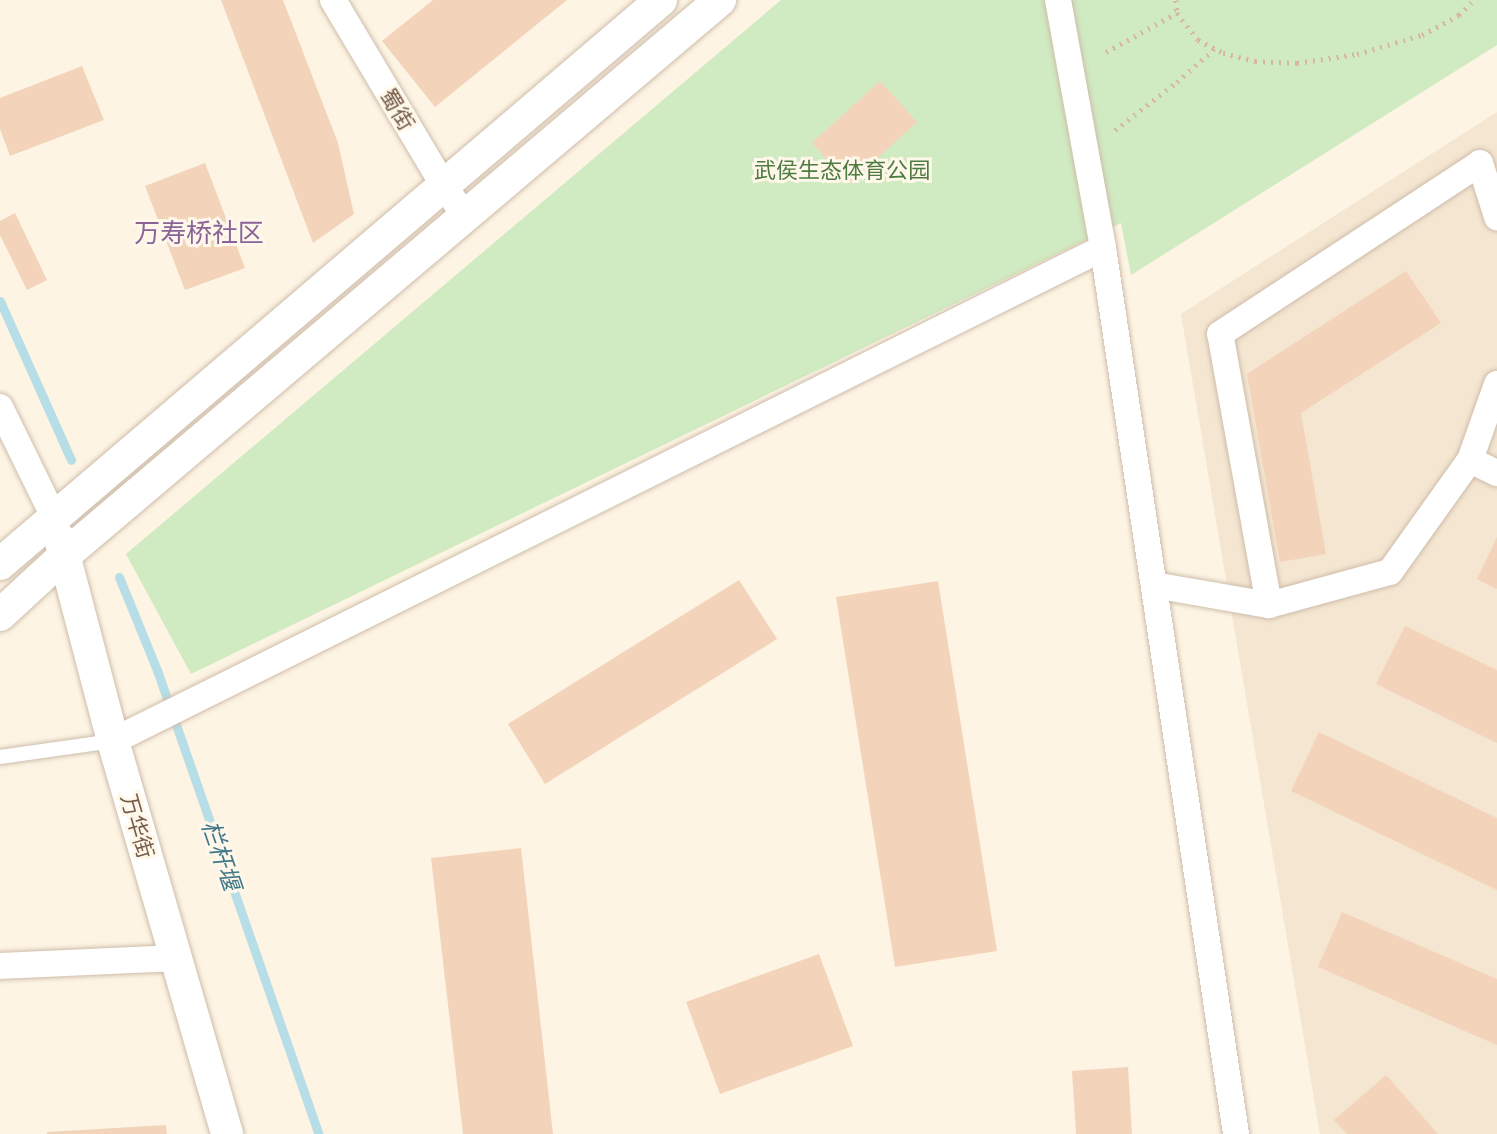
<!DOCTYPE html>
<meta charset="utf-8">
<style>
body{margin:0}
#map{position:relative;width:1497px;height:1134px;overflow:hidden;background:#fdf4e3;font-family:Lato,"Noto Sans SC",sans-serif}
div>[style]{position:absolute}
.residential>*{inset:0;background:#f4e6d1}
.green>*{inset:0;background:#d0eac1}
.stream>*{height:9px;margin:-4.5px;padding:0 4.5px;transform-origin:4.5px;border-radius:4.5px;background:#b7dde6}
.building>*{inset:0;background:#f3d4ba}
.path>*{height:5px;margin-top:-2.5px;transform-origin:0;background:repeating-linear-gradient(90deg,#d7b79d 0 2px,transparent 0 8px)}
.roads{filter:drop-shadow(0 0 2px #cebcaa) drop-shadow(0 0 2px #cebcaa)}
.service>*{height:14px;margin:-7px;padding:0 7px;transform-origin:7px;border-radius:7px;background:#fff}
.minor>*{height:26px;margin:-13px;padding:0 13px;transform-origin:13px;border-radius:13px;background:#fff}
.tertiary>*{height:32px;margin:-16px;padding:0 16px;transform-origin:16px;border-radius:16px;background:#fff}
span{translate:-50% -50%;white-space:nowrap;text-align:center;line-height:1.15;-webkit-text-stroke:6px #fff8ea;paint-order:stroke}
.street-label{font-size:22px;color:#755b49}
.park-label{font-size:22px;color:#4e7b41}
.water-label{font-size:24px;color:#417989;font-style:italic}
.quarter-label{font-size:26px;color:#8a6499}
</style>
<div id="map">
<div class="residential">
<i style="clip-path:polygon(1497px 112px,1497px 1134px,1320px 1134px,1181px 314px)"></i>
</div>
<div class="green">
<i style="clip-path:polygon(781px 0,1497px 0,1497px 45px,1131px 275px,1121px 223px,191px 674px,126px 554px)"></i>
</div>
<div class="stream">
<i style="left:0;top:301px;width:174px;rotate:65.9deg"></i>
<i style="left:119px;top:577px;width:100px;rotate:67.8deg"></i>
<i style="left:157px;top:670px;width:491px;rotate:70.8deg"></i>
</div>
<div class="building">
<i style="clip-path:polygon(221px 0,283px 0,338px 143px,354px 214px,313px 243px)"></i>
<i style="clip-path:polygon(433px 0,567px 0,435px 107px,382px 41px)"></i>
<i style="clip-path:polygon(82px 66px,104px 120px,10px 156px,0 129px,0 98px)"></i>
<i style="clip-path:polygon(880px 81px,917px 122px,849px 184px,812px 143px)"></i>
<i style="clip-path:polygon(205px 163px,245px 268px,185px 290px,145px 186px)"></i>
<i style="clip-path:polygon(15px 213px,47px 280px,27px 290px,0 235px,0 221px)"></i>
<i style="clip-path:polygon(1406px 271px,1441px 323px,1301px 413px,1326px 554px,1280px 562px,1247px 374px)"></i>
<i style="clip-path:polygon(1497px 537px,1497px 589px,1477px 579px)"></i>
<i style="clip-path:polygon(739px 580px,777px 639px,545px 784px,508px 724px)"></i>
<i style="clip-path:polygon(938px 581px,997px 951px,895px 967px,836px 597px)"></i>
<i style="clip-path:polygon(1405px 626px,1497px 670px,1497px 743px,1376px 684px)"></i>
<i style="clip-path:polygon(1319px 732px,1497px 818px,1497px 890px,1291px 791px)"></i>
<i style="clip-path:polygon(521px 848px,553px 1134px,463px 1134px,431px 858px)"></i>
<i style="clip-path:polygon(1342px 912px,1497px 979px,1497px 1045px,1318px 967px)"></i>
<i style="clip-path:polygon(819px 954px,853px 1046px,720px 1094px,686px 1002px)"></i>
<i style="clip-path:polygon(1128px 1067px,1132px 1134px,1076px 1134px,1072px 1071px)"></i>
<i style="clip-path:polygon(1386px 1075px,1438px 1134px,1347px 1134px,1334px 1120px)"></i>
<i style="clip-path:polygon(166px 1125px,167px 1134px,47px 1134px,47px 1132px)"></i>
</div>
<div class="path">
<i style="left:1176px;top:0;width:13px;rotate:86deg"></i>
<i style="left:1177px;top:13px;width:34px;rotate:52deg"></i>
<i style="left:1198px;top:40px;width:28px;rotate:27deg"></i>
<i style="left:1223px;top:53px;width:33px;rotate:14deg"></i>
<i style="left:1255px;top:61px;width:42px;rotate:2.7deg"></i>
<i style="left:1297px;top:63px;width:61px;rotate:-8.5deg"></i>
<i style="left:1357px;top:54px;width:68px;rotate:-16.3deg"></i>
<i style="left:1422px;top:35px;width:42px;rotate:-28.4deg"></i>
<i style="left:1459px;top:15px;width:21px;rotate:-45deg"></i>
<i style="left:1106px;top:52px;width:81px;rotate:-28.8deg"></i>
<i style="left:1115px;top:130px;width:78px;rotate:-37.7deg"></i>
<i style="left:1177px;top:82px;width:51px;rotate:-41.8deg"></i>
</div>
<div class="roads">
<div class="service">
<i style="left:0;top:757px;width:114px;rotate:-8.1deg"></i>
</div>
<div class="minor">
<i style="left:333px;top:0;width:213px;rotate:59.2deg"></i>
<i style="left:442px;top:183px;width:40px;rotate:55.1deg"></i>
<i style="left:1058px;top:0;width:252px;rotate:79.7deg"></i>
<i style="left:1103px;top:248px;width:896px;rotate:81.46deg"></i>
<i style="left:0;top:407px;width:123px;rotate:63.9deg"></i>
<i style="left:1470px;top:460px;width:30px;rotate:26deg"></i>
<i style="left:1154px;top:585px;width:117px;rotate:9.9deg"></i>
<i style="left:1269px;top:605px;width:125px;rotate:-15.3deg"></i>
<i style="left:1390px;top:572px;width:138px;rotate:-54.5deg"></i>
<i style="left:1470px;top:460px;width:81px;rotate:-70.4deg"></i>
<i style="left:1269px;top:605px;width:275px;rotate:-100.2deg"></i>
<i style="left:1220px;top:334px;width:311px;rotate:-33.3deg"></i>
<i style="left:1480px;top:163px;width:57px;rotate:72.5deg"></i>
<i style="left:113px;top:741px;width:1106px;rotate:-26.47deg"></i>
<i style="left:0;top:966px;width:176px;rotate:-2.6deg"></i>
</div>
<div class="tertiary">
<i style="left:60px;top:539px;width:209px;rotate:75.3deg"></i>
<i style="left:113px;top:741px;width:409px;rotate:73.8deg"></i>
<i style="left:0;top:564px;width:869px;rotate:-40.47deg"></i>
<i style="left:0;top:615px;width:87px;rotate:-42.7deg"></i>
<i style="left:64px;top:556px;width:860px;rotate:-40.28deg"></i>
</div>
</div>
<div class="street-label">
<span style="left:398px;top:109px;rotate:59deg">蜀街</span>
<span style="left:138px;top:826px;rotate:74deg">万华街</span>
</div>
<div class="park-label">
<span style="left:842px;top:170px">武侯生态体育公园</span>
</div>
<div class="water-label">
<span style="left:222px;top:855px;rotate:71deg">栏杆堰</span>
</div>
<div class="quarter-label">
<span style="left:199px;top:233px">万寿桥社区</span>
</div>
</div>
